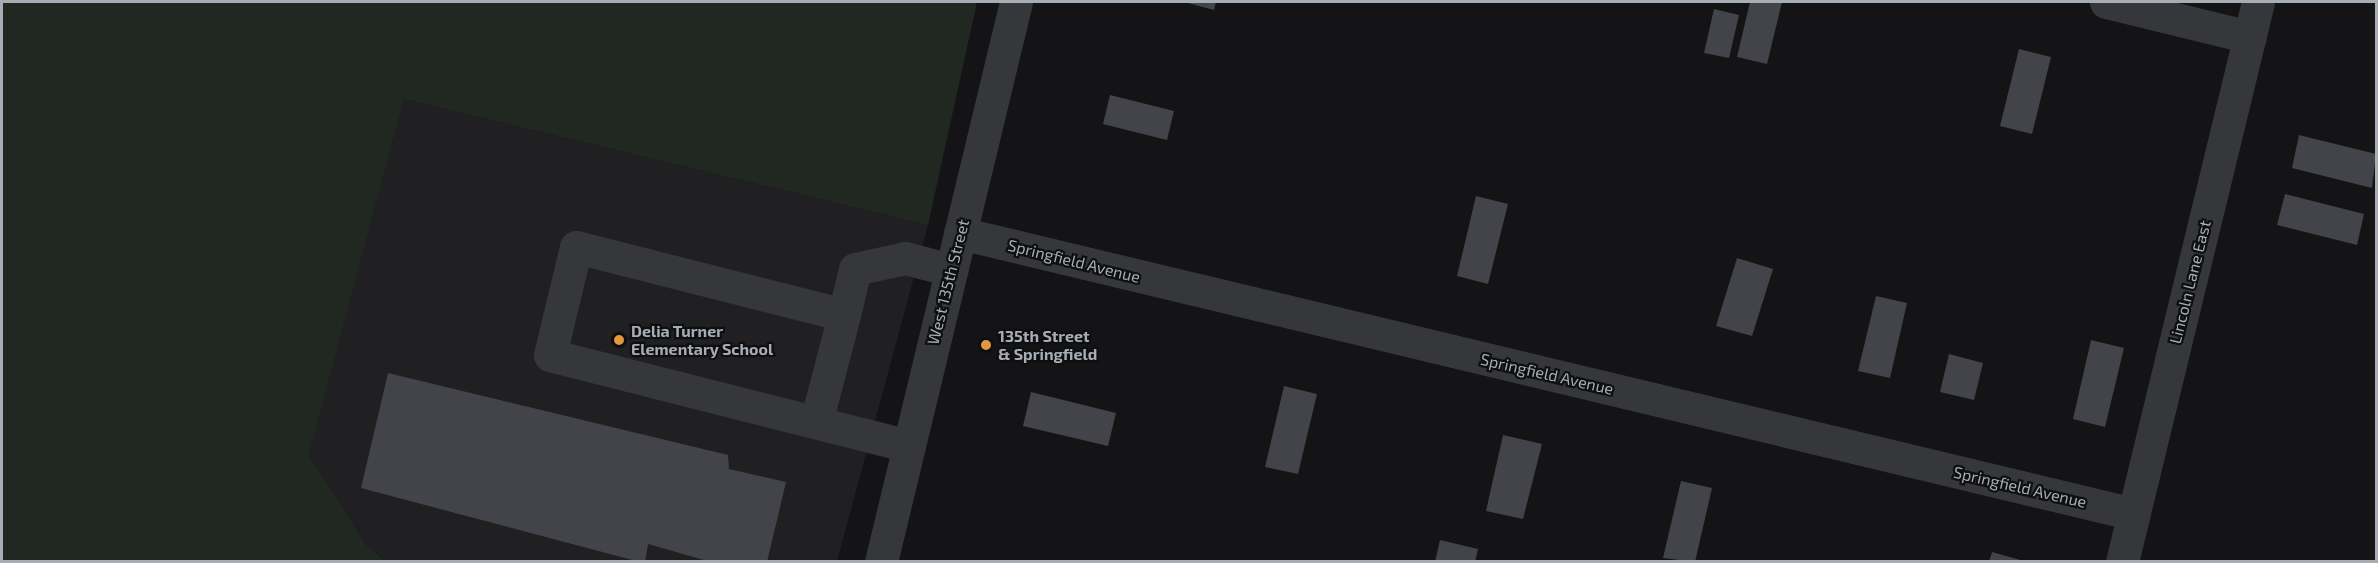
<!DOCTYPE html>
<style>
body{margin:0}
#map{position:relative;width:2378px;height:563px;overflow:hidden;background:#141416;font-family:"Exo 2",sans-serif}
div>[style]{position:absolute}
.built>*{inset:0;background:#202022}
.green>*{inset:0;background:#212821}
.building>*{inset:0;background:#434449}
.minor>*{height:33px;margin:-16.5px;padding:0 16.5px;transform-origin:16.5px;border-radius:16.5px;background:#35373a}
.dots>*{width:16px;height:16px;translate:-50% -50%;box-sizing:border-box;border:3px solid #0f0f11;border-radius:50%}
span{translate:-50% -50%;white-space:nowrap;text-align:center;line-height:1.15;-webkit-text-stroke:4.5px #0f0f11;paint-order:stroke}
.street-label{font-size:16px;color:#a7adb5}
.poi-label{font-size:16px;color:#a7adb5;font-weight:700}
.left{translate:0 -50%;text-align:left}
.frame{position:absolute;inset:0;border:3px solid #a7adb5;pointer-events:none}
</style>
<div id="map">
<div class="built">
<i style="clip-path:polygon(404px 99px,928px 225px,837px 561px,387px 561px,367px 546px,309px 455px)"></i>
</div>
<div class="green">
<i style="clip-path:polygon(2px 2px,977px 2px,928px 225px,404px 99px,309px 455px,367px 546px,387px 562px,2px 561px)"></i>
</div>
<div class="building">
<i style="clip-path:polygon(1184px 2px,1216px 2px,1214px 10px)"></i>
<i style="clip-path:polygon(1750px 2px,1782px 2px,1767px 64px,1737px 57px)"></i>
<i style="clip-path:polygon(1714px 9px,1739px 15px,1729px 58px,1704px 53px)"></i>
<i style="clip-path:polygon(2019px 49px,2051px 57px,2032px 134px,2000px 126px)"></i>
<i style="clip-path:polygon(1110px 95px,1174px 111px,1167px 140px,1103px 124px)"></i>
<i style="clip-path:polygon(2299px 135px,2376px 154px,2372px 188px,2292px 168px)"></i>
<i style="clip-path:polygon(2285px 194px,2364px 214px,2357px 245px,2277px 225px)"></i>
<i style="clip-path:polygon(1476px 196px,1508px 204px,1488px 284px,1457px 276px)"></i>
<i style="clip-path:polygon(1737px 258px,1773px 269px,1752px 336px,1716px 326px)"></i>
<i style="clip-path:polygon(1876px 296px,1907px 303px,1890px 378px,1858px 371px)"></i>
<i style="clip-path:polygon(2091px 340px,2124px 348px,2105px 427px,2073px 419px)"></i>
<i style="clip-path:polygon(1949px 354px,1983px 363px,1974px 400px,1940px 392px)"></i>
<i style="clip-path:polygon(388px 373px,728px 455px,729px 469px,786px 482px,767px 562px,711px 562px,648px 544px,645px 562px,640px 562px,361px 488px)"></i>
<i style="clip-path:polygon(1284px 386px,1317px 394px,1298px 474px,1265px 467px)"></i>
<i style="clip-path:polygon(1031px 392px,1116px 413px,1108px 446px,1023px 426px)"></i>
<i style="clip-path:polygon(1503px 435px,1542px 444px,1523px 519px,1486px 511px)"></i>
<i style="clip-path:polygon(1681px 481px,1712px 488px,1695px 562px,1663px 558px)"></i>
<i style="clip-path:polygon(1440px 540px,1478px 549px,1475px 562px,1435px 562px)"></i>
<i style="clip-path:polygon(1992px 552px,2024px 561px,2024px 562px,1989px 562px)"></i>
</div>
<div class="minor">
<i style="left:2106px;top:2px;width:148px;rotate:13.7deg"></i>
<i style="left:960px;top:233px;width:1207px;rotate:13.46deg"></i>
<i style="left:816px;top:422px;width:111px;rotate:-75.3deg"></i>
<i style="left:909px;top:446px;width:370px;rotate:-165.8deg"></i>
<i style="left:550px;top:355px;width:111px;rotate:-76.5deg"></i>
<i style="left:576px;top:247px;width:276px;rotate:14.2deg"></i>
<i style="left:844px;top:315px;width:47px;rotate:-76.6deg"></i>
<i style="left:855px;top:269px;width:51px;rotate:-12.4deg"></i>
<i style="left:905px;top:258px;width:48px;rotate:14.6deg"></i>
<i style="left:881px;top:562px;width:576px;rotate:-76.45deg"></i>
<i style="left:2122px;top:562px;width:576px;rotate:-76.35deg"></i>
</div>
<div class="dots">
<i style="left:619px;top:340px;background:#e3973f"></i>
<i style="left:986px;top:345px;background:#e3973f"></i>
</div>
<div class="street-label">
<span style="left:1074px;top:261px;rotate:14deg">Springfield Avenue</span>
<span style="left:948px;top:282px;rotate:-76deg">West 135th Street</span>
<span style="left:2190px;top:282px;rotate:-76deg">Lincoln Lane East</span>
<span style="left:1547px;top:374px;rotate:13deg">Springfield Avenue</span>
<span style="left:2020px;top:487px;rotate:13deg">Springfield Avenue</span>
</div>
<div class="poi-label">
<span class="left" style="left:631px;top:340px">Delia Turner<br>Elementary School</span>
<span class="left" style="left:998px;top:345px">135th Street<br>&amp; Springfield</span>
</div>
<div class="frame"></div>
</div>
